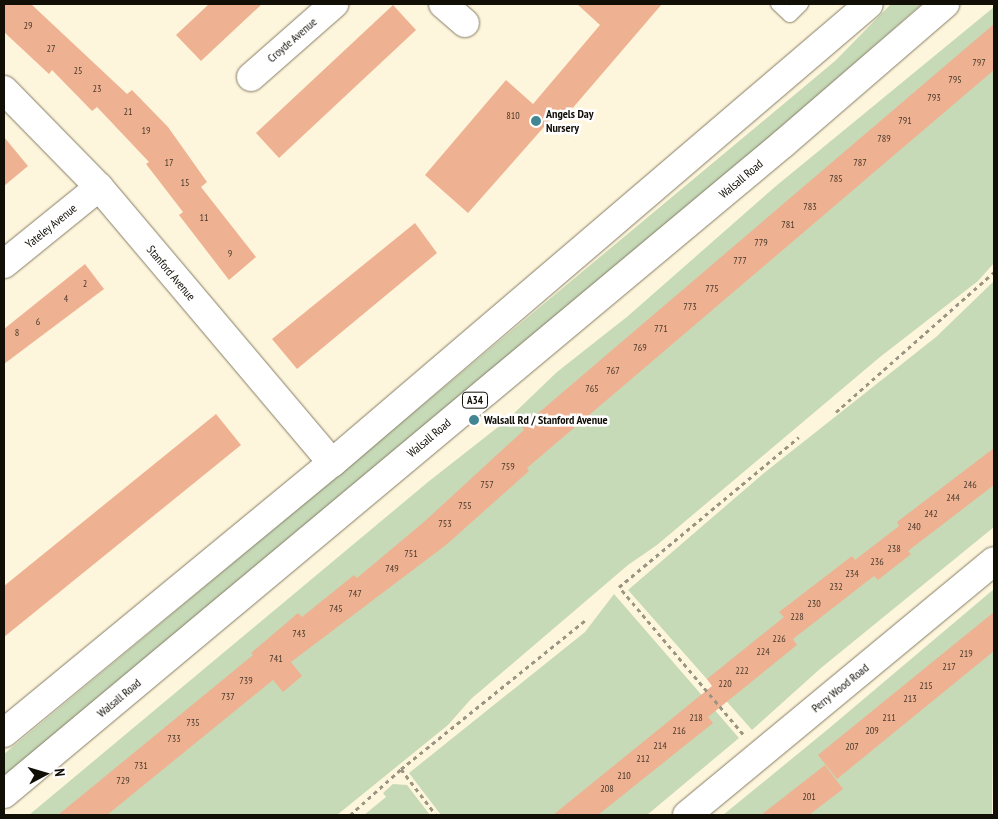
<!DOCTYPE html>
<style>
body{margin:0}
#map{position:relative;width:998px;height:819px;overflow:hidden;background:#fef6dc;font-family:"PT Sans Narrow",sans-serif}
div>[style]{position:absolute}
.green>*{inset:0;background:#c6dab7}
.building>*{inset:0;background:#eeb292}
.path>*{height:3px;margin-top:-1.5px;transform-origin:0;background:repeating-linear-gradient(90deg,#9a9482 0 4px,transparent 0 8px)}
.roads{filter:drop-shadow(0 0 1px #837c65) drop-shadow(0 0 1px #837c65)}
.service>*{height:14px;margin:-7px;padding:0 7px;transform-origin:7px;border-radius:7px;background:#fff}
.minor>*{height:28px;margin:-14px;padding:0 14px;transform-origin:14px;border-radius:14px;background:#fff}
.trunk>*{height:28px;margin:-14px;padding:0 14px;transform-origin:14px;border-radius:14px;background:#fff}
.dots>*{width:14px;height:14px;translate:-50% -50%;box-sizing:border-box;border:2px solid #fff;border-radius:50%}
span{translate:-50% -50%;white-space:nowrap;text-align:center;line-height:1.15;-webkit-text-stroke:5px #fff;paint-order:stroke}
.number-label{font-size:10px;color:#49382a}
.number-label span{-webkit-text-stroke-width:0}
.shield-label span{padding:1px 4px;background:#fff;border:1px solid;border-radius:4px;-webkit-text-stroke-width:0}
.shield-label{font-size:11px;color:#120f07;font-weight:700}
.street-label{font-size:12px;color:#120f07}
.poi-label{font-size:12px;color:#120f07;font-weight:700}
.left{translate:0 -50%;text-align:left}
.frame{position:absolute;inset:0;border:5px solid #120f07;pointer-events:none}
.north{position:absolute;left:20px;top:749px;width:50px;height:50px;-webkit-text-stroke:4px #fff;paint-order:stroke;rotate:84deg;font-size:14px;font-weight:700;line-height:20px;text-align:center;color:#120f07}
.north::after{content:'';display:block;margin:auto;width:18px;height:22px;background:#120f07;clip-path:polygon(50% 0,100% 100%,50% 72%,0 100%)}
</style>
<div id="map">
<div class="green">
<i style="clip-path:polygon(891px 4px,922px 4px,657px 236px,4px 776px,4px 754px,835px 61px)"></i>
<i style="clip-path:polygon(994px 7px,994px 263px,978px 281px,880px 357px,657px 545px,628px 565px,471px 699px,448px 725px,337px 815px,29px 815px,428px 482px,507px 420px,557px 372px,628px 316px,776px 186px)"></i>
<i style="clip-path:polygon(994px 281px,994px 527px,821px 668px,752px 730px,628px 590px,764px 473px,936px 337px)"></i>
<i style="clip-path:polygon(994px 589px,992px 815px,723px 815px,827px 730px)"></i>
<i style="clip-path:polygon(614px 594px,739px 738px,647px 815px,441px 815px,409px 773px,585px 632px)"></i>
<i style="clip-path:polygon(393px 784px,407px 785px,430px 815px,364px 815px,386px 797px,383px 793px)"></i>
</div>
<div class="building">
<i style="clip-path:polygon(4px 4px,31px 4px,127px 94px,132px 90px,168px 127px,207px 182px,201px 187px,256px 257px,229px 280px,179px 215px,183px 212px,146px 164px,149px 162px,97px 107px,92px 111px,52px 70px,49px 74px,4px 32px)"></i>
<i style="clip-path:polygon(209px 4px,262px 4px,201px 61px,176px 35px)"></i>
<i style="clip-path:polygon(577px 4px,662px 4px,565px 117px,558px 111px,468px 213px,425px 175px,506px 80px,533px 104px,600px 25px)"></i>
<i style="clip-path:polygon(393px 5px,416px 30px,279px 158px,256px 133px)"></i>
<i style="clip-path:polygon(994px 24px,994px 70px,527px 468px,529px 471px,446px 545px,291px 662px,302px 676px,283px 692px,273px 680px,107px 815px,58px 815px,253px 655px,251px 653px,298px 613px,302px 617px,354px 575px,357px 578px,425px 521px,524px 430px,522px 427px)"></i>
<i style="clip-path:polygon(4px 137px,28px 166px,4px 186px)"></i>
<i style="clip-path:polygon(415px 223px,437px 253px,297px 369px,272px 339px)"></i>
<i style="clip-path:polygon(85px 264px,104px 289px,4px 364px,4px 329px)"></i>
<i style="clip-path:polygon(216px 414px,241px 445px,4px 637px,4px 586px)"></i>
<i style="clip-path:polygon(994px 448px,994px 485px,908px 551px,911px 554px,878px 580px,874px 576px,793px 639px,797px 645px,708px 717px,713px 723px,598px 815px,553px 815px,712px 686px,707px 679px,784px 617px,779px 612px,852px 556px,855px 560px,899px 526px,897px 522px)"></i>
<i style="clip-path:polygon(994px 612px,994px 651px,837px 779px,818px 755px)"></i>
<i style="clip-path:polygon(825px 765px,843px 789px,809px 815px,761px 815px)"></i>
</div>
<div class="path">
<i style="left:836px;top:412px;width:211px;rotate:-41.5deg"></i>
<i style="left:743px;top:734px;width:192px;rotate:-130.1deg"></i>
<i style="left:619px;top:587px;width:234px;rotate:-39.8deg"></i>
<i style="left:401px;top:769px;width:58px;rotate:52.7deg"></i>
<i style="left:350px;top:815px;width:69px;rotate:-42deg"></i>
<i style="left:401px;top:769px;width:239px;rotate:-38.9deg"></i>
</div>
<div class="roads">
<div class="service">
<i style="left:778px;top:4px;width:16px;rotate:43deg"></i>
<i style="left:790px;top:15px;width:16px;rotate:-45deg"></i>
</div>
<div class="minor">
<i style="left:443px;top:4px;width:29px;rotate:41deg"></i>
<i style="left:251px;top:77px;width:111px;rotate:-41.3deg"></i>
<i style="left:4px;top:90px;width:136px;rotate:45.6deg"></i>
<i style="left:99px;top:187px;width:361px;rotate:49.8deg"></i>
<i style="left:4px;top:264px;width:122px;rotate:-39deg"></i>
<i style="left:687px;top:815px;width:398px;rotate:-39.6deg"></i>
</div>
<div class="trunk">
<i style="left:4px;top:733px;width:425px;rotate:-39.5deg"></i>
<i style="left:332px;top:463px;width:706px;rotate:-40.52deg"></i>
<i style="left:4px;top:794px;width:1016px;rotate:-39.85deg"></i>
<i style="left:784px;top:143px;width:213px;rotate:-40.8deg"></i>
</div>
</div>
<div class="dots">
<i style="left:536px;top:121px;background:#428694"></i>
<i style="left:474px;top:420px;background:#428694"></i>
</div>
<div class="number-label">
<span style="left:28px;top:26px">29</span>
<span style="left:51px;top:49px">27</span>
<span style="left:979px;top:63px">797</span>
<span style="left:78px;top:71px">25</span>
<span style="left:955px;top:80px">795</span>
<span style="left:97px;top:89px">23</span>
<span style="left:934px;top:98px">793</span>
<span style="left:128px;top:112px">21</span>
<span style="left:513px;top:116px">810</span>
<span style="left:905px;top:121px">791</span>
<span style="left:146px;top:131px">19</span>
<span style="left:884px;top:139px">789</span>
<span style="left:169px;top:163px">17</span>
<span style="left:860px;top:163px">787</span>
<span style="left:836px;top:179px">785</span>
<span style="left:185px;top:183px">15</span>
<span style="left:810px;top:207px">783</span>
<span style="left:204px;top:218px">11</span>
<span style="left:788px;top:225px">781</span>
<span style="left:761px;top:243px">779</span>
<span style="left:230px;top:254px">9</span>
<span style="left:740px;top:261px">777</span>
<span style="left:85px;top:284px">2</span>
<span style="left:712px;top:289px">775</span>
<span style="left:66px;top:299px">4</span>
<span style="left:690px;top:307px">773</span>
<span style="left:38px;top:322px">6</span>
<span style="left:661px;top:329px">771</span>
<span style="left:17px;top:333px">8</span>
<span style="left:640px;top:348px">769</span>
<span style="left:613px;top:371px">767</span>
<span style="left:592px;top:389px">765</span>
<span style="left:508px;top:467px">759</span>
<span style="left:487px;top:485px">757</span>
<span style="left:970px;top:485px">246</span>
<span style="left:953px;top:498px">244</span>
<span style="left:465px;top:506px">755</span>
<span style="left:931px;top:514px">242</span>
<span style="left:445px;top:524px">753</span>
<span style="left:914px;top:527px">240</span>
<span style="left:894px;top:549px">238</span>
<span style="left:411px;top:554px">751</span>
<span style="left:877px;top:562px">236</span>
<span style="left:392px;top:569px">749</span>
<span style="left:852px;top:574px">234</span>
<span style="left:836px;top:587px">232</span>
<span style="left:355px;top:594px">747</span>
<span style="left:814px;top:604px">230</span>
<span style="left:336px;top:609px">745</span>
<span style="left:797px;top:617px">228</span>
<span style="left:299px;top:634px">743</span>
<span style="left:779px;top:639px">226</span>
<span style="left:763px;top:652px">224</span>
<span style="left:966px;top:654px">219</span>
<span style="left:276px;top:659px">741</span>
<span style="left:949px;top:667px">217</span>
<span style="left:742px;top:671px">222</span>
<span style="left:246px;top:681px">739</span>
<span style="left:725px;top:684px">220</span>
<span style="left:926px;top:686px">215</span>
<span style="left:228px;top:697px">737</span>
<span style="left:910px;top:699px">213</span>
<span style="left:696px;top:718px">218</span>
<span style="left:889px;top:718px">211</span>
<span style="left:193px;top:723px">735</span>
<span style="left:679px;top:731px">216</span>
<span style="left:872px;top:731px">209</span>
<span style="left:174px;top:739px">733</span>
<span style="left:660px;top:746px">214</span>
<span style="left:852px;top:747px">207</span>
<span style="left:643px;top:759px">212</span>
<span style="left:141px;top:766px">731</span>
<span style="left:624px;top:776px">210</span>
<span style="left:123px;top:781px">729</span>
<span style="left:607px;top:789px">208</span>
<span style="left:809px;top:797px">201</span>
</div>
<div class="shield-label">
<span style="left:475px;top:400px">A34</span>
</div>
<div class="street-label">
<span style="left:292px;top:40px;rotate:-41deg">Croyde Avenue</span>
<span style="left:741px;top:179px;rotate:-40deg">Walsall Road</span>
<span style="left:51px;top:226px;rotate:-39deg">Yateley Avenue</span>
<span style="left:171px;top:273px;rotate:50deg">Stanford Avenue</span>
<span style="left:429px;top:438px;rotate:-40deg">Walsall Road</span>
<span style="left:840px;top:688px;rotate:-39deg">Perry Wood Road</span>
<span style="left:119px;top:698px;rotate:-40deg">Walsall Road</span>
</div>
<div class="poi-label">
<span class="left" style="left:546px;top:121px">Angels Day<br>Nursery</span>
<span class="left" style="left:484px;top:420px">Walsall Rd / Stanford Avenue</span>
</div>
<div class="frame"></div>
<div class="north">N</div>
</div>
